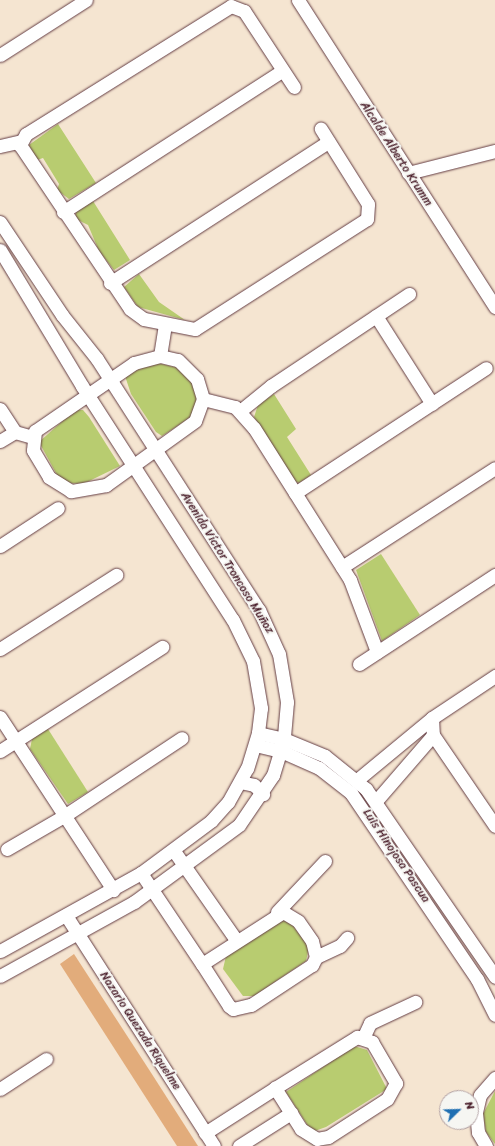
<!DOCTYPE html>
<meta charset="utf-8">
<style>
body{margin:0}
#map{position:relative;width:495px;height:1146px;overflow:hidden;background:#f5e5d1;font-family:Sriracha,sans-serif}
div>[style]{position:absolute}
.green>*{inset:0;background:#b8cc70}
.building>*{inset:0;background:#e2ac7b}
.roads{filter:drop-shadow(0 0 1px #643d44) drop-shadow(0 0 1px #643d44)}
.street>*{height:13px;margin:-6.5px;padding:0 6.5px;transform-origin:6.5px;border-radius:6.5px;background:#fff}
span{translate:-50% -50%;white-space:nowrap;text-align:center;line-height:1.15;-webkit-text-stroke:4px #f6f6f2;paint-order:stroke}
.street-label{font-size:12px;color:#4a1f2b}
.north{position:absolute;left:439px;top:1090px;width:40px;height:40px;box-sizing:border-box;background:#f6f6f2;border:1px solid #b1a0a2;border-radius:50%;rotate:67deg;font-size:11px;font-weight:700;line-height:16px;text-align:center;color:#4a1f2b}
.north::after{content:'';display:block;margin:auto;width:14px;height:18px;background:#1f6fb2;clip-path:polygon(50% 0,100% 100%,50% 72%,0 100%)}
</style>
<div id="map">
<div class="green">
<i style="clip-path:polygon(58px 124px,96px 183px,69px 199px,57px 190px,59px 184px,43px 158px,37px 160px,29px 145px)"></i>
<i style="clip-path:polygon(93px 201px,130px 260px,114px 270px,99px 251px,88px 225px,76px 219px,76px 212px)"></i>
<i style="clip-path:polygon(139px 274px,159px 302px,185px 320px,138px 307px,124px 287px)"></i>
<i style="clip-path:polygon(154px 362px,182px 369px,192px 381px,198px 402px,191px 417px,162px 436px,156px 432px,131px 394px,125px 376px)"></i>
<i style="clip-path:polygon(274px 394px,296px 429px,287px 437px,311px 475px,299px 483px,294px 481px,254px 417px,258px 405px)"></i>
<i style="clip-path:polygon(75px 410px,83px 410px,89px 417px,120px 466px,83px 484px,69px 483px,57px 475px,39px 442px)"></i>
<i style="clip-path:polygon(381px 554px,420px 615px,382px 641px,356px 570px)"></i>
<i style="clip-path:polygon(48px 729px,88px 792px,68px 804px,30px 749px,32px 739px)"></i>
<i style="clip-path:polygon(280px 920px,290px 922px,309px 947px,306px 961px,254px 996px,243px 996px,223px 969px,226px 956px)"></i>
<i style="clip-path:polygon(354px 1046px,367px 1050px,387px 1089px,326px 1127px,312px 1132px,286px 1092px)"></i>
<i style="clip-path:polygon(495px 1091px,495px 1144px,486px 1132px,483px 1114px)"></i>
</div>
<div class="building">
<i style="clip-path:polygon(74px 954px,148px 1068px,198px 1146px,177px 1146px,60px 964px)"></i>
</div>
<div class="roads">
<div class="street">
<i style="left:298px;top:0;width:365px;rotate:57.3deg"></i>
<i style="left:0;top:55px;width:102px;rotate:-32.6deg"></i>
<i style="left:294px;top:87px;width:91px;rotate:-123.3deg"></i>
<i style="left:244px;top:11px;width:14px;rotate:-159deg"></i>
<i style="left:231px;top:6px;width:242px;rotate:148deg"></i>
<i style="left:26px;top:134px;width:13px;rotate:119deg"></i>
<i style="left:20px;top:145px;width:197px;rotate:56.1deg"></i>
<i style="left:130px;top:309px;width:17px;rotate:36deg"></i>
<i style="left:144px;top:319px;width:52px;rotate:11.1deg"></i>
<i style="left:195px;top:329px;width:204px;rotate:-32.6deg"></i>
<i style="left:367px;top:219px;width:15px;rotate:-86deg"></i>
<i style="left:368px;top:204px;width:89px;rotate:-122.1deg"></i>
<i style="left:0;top:146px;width:22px;rotate:-13deg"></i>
<i style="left:408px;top:173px;width:90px;rotate:-14.2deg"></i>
<i style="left:63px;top:212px;width:260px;rotate:-32.8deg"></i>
<i style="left:0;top:222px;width:112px;rotate:56.3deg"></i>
<i style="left:62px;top:315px;width:56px;rotate:51.5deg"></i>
<i style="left:97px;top:359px;width:299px;rotate:57.2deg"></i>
<i style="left:259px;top:610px;width:48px;rotate:65.6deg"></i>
<i style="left:279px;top:654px;width:49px;rotate:80.5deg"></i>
<i style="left:287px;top:702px;width:37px;rotate:95deg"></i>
<i style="left:284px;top:739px;width:38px;rotate:107deg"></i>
<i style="left:273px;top:775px;width:60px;rotate:124.2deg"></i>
<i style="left:239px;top:825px;width:130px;rotate:143.7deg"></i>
<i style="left:134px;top:902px;width:153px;rotate:151.1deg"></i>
<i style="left:0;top:250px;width:159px;rotate:58.9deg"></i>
<i style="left:82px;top:386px;width:278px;rotate:57.2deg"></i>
<i style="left:233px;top:620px;width:46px;rotate:64deg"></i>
<i style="left:253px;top:661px;width:48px;rotate:80.3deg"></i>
<i style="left:261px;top:708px;width:25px;rotate:97deg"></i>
<i style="left:258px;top:733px;width:37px;rotate:107deg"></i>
<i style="left:247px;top:768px;width:39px;rotate:119deg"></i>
<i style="left:228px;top:802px;width:25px;rotate:132deg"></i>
<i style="left:211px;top:821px;width:87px;rotate:143.4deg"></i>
<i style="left:141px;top:873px;width:161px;rotate:151deg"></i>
<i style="left:110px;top:283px;width:260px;rotate:-32.9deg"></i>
<i style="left:376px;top:316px;width:104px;rotate:57.5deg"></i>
<i style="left:160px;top:356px;width:18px;rotate:13deg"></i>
<i style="left:178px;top:360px;width:27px;rotate:45deg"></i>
<i style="left:197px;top:379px;width:21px;rotate:73deg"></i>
<i style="left:203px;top:399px;width:23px;rotate:110deg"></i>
<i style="left:195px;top:421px;width:110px;rotate:144.3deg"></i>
<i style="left:106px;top:485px;width:36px;rotate:170deg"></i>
<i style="left:71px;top:491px;width:26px;rotate:-148deg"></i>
<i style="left:49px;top:477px;width:31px;rotate:-121deg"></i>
<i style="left:33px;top:450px;width:19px;rotate:-84deg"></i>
<i style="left:35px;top:431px;width:120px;rotate:-34.5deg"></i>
<i style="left:134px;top:363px;width:27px;rotate:-15deg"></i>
<i style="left:160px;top:356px;width:31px;rotate:-81deg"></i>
<i style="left:203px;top:399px;width:33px;rotate:14deg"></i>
<i style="left:235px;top:407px;width:28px;rotate:48deg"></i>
<i style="left:254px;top:428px;width:180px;rotate:57.7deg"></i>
<i style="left:350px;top:580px;width:77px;rotate:69.4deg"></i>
<i style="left:0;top:409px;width:27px;rotate:57deg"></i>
<i style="left:15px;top:432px;width:19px;rotate:16deg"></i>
<i style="left:240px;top:411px;width:40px;rotate:-39deg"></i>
<i style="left:271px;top:386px;width:166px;rotate:-33.7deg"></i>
<i style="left:0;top:441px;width:17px;rotate:-31deg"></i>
<i style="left:295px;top:493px;width:228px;rotate:-33.2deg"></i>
<i style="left:0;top:546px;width:69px;rotate:-33.2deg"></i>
<i style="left:342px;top:567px;width:182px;rotate:-32.9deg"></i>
<i style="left:0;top:649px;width:138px;rotate:-32.5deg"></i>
<i style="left:359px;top:664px;width:163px;rotate:-33.2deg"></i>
<i style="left:0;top:717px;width:207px;rotate:56.8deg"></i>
<i style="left:432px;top:718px;width:17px;rotate:87deg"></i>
<i style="left:433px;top:735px;width:110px;rotate:55.7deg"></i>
<i style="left:258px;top:733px;width:27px;rotate:13deg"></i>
<i style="left:284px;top:739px;width:44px;rotate:22.5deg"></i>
<i style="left:325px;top:756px;width:53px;rotate:38.8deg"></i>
<i style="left:366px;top:789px;width:228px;rotate:55.5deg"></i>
<i style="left:255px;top:745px;width:27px;rotate:13deg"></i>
<i style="left:281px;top:751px;width:42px;rotate:24.1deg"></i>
<i style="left:319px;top:768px;width:41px;rotate:38deg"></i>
<i style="left:351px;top:793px;width:225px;rotate:55.9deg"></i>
<i style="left:477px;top:979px;width:40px;rotate:63.4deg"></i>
<i style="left:0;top:751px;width:193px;rotate:-32.7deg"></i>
<i style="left:357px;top:780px;width:97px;rotate:-39.6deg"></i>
<i style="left:432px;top:718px;width:76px;rotate:-33.7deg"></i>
<i style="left:240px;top:782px;width:14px;rotate:12deg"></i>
<i style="left:254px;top:785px;width:13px;rotate:45deg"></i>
<i style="left:376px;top:801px;width:87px;rotate:-49.2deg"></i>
<i style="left:7px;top:849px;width:66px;rotate:-30.1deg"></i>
<i style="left:64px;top:816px;width:141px;rotate:-33.5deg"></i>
<i style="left:174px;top:851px;width:108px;rotate:55.1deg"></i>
<i style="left:141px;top:873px;width:110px;rotate:56.2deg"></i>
<i style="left:202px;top:964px;width:50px;rotate:57.3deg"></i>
<i style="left:229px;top:1006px;width:5px;rotate:37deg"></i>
<i style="left:233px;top:1009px;width:18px;rotate:-13deg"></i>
<i style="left:251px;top:1005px;width:73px;rotate:-33.3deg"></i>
<i style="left:312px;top:965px;width:9px;rotate:-63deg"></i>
<i style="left:316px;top:957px;width:16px;rotate:-104deg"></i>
<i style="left:312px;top:941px;width:24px;rotate:-125deg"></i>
<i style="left:298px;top:921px;width:17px;rotate:-149deg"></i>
<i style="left:283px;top:912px;width:96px;rotate:147.3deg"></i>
<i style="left:277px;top:912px;width:70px;rotate:-46.7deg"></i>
<i style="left:67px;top:917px;width:272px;rotate:57.3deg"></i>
<i style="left:316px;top:957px;width:26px;rotate:-25deg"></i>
<i style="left:340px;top:946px;width:11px;rotate:-49deg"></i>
<i style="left:364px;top:1036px;width:14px;rotate:-65deg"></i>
<i style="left:370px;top:1023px;width:50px;rotate:-25deg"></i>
<i style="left:0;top:1089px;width:55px;rotate:-33.1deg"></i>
<i style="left:205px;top:1133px;width:83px;rotate:-32.7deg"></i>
<i style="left:275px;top:1088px;width:97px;rotate:-31.9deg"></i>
<i style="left:357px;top:1037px;width:16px;rotate:18deg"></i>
<i style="left:372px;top:1042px;width:48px;rotate:59.7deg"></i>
<i style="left:396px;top:1083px;width:18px;rotate:119deg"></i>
<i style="left:387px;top:1099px;width:70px;rotate:147.2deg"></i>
<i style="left:328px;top:1137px;width:11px;rotate:170deg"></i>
<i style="left:317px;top:1139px;width:19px;rotate:-148deg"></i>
<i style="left:301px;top:1129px;width:49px;rotate:-122.4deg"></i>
<i style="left:239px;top:1146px;width:62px;rotate:-32.4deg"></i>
<i style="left:486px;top:1146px;width:16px;rotate:-120deg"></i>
<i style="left:478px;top:1132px;width:20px;rotate:-96deg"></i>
<i style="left:476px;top:1112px;width:17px;rotate:-77deg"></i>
<i style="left:480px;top:1095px;width:23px;rotate:-49deg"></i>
</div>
</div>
<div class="street-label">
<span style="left:396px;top:154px;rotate:57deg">Alcalde Alberto Krumm</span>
<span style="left:227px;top:563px;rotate:58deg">Avenida Víctor Troncoso Muñoz</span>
<span style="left:396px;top:856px;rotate:56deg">Luis Hinojosa Pascua</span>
<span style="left:140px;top:1031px;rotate:57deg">Nazario Quezada Riquelme</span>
</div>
<div class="north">N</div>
</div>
